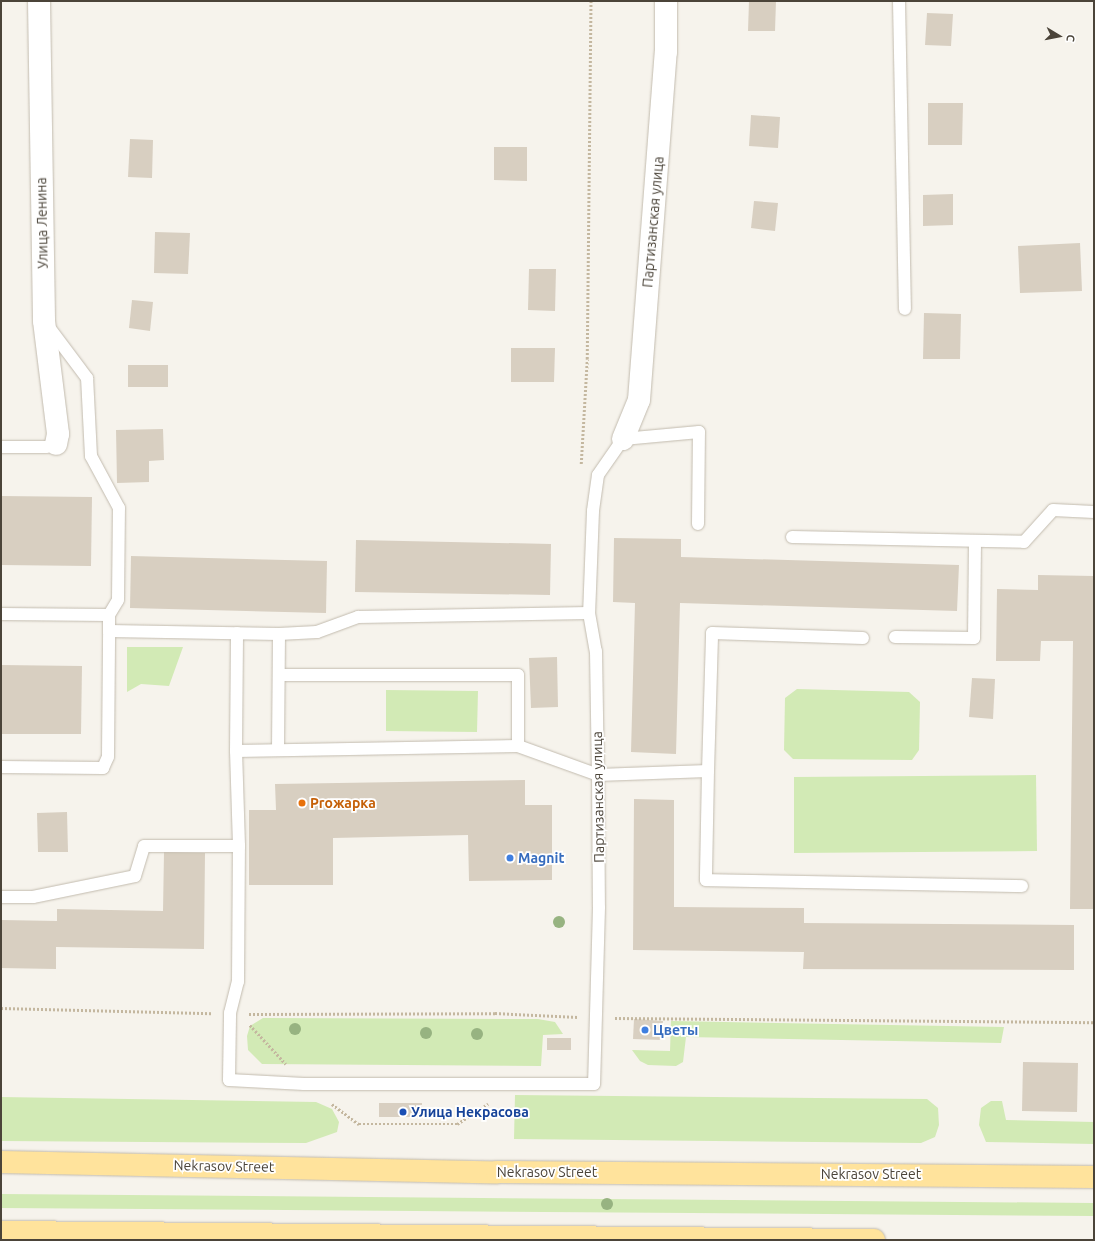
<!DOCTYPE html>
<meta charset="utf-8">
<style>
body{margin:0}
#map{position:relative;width:1095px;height:1241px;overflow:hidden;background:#f6f3ec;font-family:Ubuntu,sans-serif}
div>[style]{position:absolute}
.green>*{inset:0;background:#d2eab5}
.building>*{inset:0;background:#d8cfc1}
.path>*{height:2.5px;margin-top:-1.25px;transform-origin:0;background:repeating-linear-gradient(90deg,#c4b79f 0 2px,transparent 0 4px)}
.roads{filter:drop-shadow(0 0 1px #c2bbae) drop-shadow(0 0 1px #c2bbae)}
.service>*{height:12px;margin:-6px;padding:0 6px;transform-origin:6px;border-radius:6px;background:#fff}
.minor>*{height:22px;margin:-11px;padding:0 11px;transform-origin:11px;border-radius:11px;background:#fff}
.primary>*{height:22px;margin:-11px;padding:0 11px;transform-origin:11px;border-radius:11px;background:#ffe39c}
.trees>*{width:12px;height:12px;margin:-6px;border-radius:50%;background:#97b381}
.dots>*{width:11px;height:11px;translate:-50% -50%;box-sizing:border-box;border:2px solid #fff;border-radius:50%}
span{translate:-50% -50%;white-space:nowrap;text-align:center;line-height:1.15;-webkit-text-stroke:3.5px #fff;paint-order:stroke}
.street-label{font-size:14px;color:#4b4439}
.food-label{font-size:14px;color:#c56008;font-weight:700}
.left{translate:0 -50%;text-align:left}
.shop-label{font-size:14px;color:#366cbe;font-weight:700}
.transit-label{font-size:14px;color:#164399;font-weight:700}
.frame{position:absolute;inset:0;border:2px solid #4b4439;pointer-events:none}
.north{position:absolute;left:1039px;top:16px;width:40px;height:40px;-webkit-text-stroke:3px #fff;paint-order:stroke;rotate:100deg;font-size:11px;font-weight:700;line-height:16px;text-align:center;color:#4b4439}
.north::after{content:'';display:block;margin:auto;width:14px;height:18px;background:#4b4439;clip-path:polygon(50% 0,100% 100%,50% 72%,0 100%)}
</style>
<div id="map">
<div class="green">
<i style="clip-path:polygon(127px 647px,183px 647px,169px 686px,141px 684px,127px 692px)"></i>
<i style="clip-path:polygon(797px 689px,909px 692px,920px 702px,919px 750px,912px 760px,793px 759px,784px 750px,785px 698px)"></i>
<i style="clip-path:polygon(386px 690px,478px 691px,477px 732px,386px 731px)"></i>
<i style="clip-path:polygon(1036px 775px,1037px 851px,794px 853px,794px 777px)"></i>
<i style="clip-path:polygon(263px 1018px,538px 1019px,555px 1022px,563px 1034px,543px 1035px,541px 1066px,262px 1064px,248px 1050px,247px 1036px,250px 1026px)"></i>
<i style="clip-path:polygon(671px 1021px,1004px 1027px,1001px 1043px,686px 1037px,683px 1062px,676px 1066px,648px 1065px,640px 1061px,632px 1050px,670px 1051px)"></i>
<i style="clip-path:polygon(515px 1095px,927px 1099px,938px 1108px,939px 1125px,935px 1137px,921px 1143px,514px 1139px)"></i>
<i style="clip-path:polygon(1px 1097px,316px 1102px,332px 1109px,339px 1122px,337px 1132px,306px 1143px,1px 1141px)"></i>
<i style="clip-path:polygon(991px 1101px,1002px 1101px,1006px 1120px,1094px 1122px,1094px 1144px,986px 1142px,979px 1125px,981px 1108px)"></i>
<i style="clip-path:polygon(1px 1194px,1093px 1203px,1094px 1216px,1px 1208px)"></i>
</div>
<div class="building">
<i style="clip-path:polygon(749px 1px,776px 1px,775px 31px,748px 31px)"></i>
<i style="clip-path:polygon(927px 13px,953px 14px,951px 46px,925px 45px)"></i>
<i style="clip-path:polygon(928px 103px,963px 103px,962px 145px,928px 145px)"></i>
<i style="clip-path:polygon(751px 115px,780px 117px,778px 148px,749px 146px)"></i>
<i style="clip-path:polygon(130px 139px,153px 140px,152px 178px,128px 177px)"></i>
<i style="clip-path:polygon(494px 147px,527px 147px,527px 181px,494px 180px)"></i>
<i style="clip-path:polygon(953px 194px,953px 225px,923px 226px,923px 195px)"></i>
<i style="clip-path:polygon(754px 201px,778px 203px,775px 231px,751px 228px)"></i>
<i style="clip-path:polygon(155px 232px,190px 233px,188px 274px,154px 273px)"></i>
<i style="clip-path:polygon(1080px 243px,1082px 291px,1020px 293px,1018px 246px)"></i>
<i style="clip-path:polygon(529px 269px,556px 269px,555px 311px,528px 310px)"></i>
<i style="clip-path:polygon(132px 300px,153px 302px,150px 331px,129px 328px)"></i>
<i style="clip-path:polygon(924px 313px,961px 314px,960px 359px,923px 359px)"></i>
<i style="clip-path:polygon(511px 348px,555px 348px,554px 382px,511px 382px)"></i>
<i style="clip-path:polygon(128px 365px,168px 365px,168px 387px,128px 387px)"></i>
<i style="clip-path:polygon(163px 429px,164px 460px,149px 461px,149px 482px,117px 483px,116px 430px)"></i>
<i style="clip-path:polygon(1px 496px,92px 497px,91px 566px,1px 565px)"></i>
<i style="clip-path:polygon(614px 538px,681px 539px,681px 557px,959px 565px,957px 611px,680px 603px,676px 754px,631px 752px,635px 603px,613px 602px)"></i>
<i style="clip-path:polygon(356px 540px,551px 544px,550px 595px,355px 592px)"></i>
<i style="clip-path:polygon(131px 556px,327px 561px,326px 613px,130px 608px)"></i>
<i style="clip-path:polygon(1038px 575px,1094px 576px,1094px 909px,1070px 909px,1073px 641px,1041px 641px,1040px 661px,996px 661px,997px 589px,1038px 590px)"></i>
<i style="clip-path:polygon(557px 657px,558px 707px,531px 708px,529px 658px)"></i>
<i style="clip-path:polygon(1px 665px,82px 666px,81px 734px,1px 734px)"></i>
<i style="clip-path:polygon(972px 678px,995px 679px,993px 719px,969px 717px)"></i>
<i style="clip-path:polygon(525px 780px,525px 805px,552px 805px,552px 880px,469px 881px,468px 835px,333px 838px,333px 885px,249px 885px,249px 810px,276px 810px,275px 784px)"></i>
<i style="clip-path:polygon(634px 799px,674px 800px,674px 907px,804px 908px,804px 923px,1074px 925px,1074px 970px,803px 969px,804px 952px,633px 950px)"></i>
<i style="clip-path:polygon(67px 812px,68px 852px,38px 852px,37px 813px)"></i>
<i style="clip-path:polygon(164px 852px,205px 853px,204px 949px,56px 947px,56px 969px,1px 968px,1px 920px,57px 921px,57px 909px,163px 911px)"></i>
<i style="clip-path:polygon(634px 1019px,663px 1021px,661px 1040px,633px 1039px)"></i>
<i style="clip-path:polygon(547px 1038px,571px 1038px,571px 1050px,547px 1050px)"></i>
<i style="clip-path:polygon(1023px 1062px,1078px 1063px,1077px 1112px,1022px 1111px)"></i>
<i style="clip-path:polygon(379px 1103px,422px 1103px,422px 1117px,379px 1117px)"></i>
</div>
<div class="path">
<i style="left:581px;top:464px;width:105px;rotate:-86.7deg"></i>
<i style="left:587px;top:359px;width:358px;rotate:-89.4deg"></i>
<i style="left:1px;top:1008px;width:211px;rotate:1.4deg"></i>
<i style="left:249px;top:1014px;width:246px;rotate:-0.2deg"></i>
<i style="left:495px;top:1013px;width:83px;rotate:2.8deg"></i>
<i style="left:615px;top:1018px;width:479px;rotate:0.5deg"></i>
<i style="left:250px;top:1025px;width:53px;rotate:47.3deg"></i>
<i style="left:332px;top:1104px;width:34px;rotate:37deg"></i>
<i style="left:359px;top:1124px;width:98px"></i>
<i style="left:457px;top:1124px;width:37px;rotate:-33deg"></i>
</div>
<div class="roads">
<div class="service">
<i style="left:899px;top:1px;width:308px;rotate:88.9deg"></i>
<i style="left:1px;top:447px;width:45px"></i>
<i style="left:46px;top:447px;width:10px;rotate:-17deg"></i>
<i style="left:698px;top:524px;width:92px;rotate:-89.4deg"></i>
<i style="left:699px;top:432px;width:76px;rotate:174.7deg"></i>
<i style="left:623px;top:439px;width:44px;rotate:124.8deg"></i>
<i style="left:598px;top:475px;width:36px;rotate:98deg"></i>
<i style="left:593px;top:511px;width:102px;rotate:92.2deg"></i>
<i style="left:589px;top:613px;width:39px;rotate:80deg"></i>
<i style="left:596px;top:651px;width:124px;rotate:89.1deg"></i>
<i style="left:598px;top:775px;width:132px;rotate:89.6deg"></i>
<i style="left:599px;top:907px;width:177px;rotate:91.6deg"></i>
<i style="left:594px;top:1084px;width:290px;rotate:180deg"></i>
<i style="left:304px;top:1084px;width:75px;rotate:-176.9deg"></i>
<i style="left:229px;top:1080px;width:67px;rotate:-89.1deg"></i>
<i style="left:230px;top:1013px;width:32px;rotate:-76deg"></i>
<i style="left:238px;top:982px;width:136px;rotate:-89.6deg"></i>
<i style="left:239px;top:846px;width:95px;rotate:-91.8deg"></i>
<i style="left:236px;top:751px;width:282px;rotate:-1deg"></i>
<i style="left:518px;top:746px;width:85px;rotate:19.9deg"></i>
<i style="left:598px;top:775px;width:110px;rotate:-2.1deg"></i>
<i style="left:708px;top:771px;width:138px;rotate:-88.3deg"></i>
<i style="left:712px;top:633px;width:151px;rotate:1.9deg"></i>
<i style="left:792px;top:537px;width:232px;rotate:1.2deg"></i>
<i style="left:1024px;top:542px;width:43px;rotate:-47.8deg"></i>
<i style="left:1053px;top:510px;width:41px;rotate:2.8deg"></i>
<i style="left:1px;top:614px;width:108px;rotate:0.5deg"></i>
<i style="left:109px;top:631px;width:170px;rotate:1deg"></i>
<i style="left:279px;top:634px;width:38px;rotate:-3deg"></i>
<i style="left:317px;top:632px;width:44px;rotate:-20.1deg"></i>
<i style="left:358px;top:617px;width:231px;rotate:-1deg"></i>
<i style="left:895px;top:637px;width:79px;rotate:0.7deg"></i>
<i style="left:974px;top:638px;width:97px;rotate:-89.4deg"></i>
<i style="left:280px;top:675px;width:238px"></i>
<i style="left:518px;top:675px;width:71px;rotate:90deg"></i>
<i style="left:278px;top:749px;width:115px;rotate:-89.5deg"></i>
<i style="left:236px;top:751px;width:118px;rotate:-89.5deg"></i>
<i style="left:1px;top:767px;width:102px;rotate:0.6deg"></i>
<i style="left:103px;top:768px;width:12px;rotate:-66deg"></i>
<i style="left:108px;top:757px;width:126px;rotate:-89.5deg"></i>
<i style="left:109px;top:631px;width:16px;rotate:-90deg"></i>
<i style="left:109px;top:615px;width:17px;rotate:-59deg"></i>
<i style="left:118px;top:600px;width:92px;rotate:-89.4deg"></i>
<i style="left:119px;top:508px;width:59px;rotate:-118.3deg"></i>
<i style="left:91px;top:456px;width:78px;rotate:-92.9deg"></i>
<i style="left:87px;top:378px;width:65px;rotate:-126.9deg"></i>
<i style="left:708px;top:771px;width:109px;rotate:91.1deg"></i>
<i style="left:706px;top:880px;width:316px;rotate:1.1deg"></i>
<i style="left:1px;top:897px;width:32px"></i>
<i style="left:33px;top:897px;width:104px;rotate:-11.6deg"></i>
<i style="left:135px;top:876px;width:31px;rotate:-73deg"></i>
<i style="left:144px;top:846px;width:95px"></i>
</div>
<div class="minor">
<i style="left:39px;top:1px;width:320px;rotate:89.1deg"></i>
<i style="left:44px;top:321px;width:114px;rotate:82.9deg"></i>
<i style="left:58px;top:434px;width:10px;rotate:101deg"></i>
<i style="left:623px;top:439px;width:42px;rotate:-67.7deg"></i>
<i style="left:639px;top:400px;width:349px;rotate:-85.6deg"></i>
<i style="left:666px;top:52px;width:51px;rotate:-90deg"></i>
</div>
<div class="primary">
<i style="left:1px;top:1162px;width:496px;rotate:1.2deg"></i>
<i style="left:497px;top:1172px;width:597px;rotate:0.48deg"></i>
<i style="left:1px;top:1232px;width:873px;rotate:0.53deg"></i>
</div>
</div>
<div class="trees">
<i style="left:559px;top:922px"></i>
<i style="left:295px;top:1029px"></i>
<i style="left:426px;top:1033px"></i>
<i style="left:477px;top:1034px"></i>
<i style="left:607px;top:1204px"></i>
</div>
<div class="dots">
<i style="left:302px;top:803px;background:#e8710a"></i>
<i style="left:510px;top:858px;background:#3f7fe0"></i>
<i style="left:645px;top:1030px;background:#3f7fe0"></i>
<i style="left:403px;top:1112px;background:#1a4fb4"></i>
</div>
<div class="street-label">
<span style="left:653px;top:222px;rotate:-85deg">Партизанская улица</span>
<span style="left:42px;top:223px;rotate:-91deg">Улица Ленина</span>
<span style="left:598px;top:797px;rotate:-91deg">Партизанская улица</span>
<span style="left:224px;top:1166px;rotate:1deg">Nekrasov Street</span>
<span style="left:547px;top:1172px">Nekrasov Street</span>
<span style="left:871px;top:1174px">Nekrasov Street</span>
</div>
<div class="food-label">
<span class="left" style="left:310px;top:803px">Proжарка</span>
</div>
<div class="shop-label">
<span class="left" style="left:518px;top:858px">Magnit</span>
<span class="left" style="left:653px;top:1030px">Цветы</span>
</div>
<div class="transit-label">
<span class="left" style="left:411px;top:1112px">Улица Некрасова</span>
</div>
<div class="frame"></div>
<div class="north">С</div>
</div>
